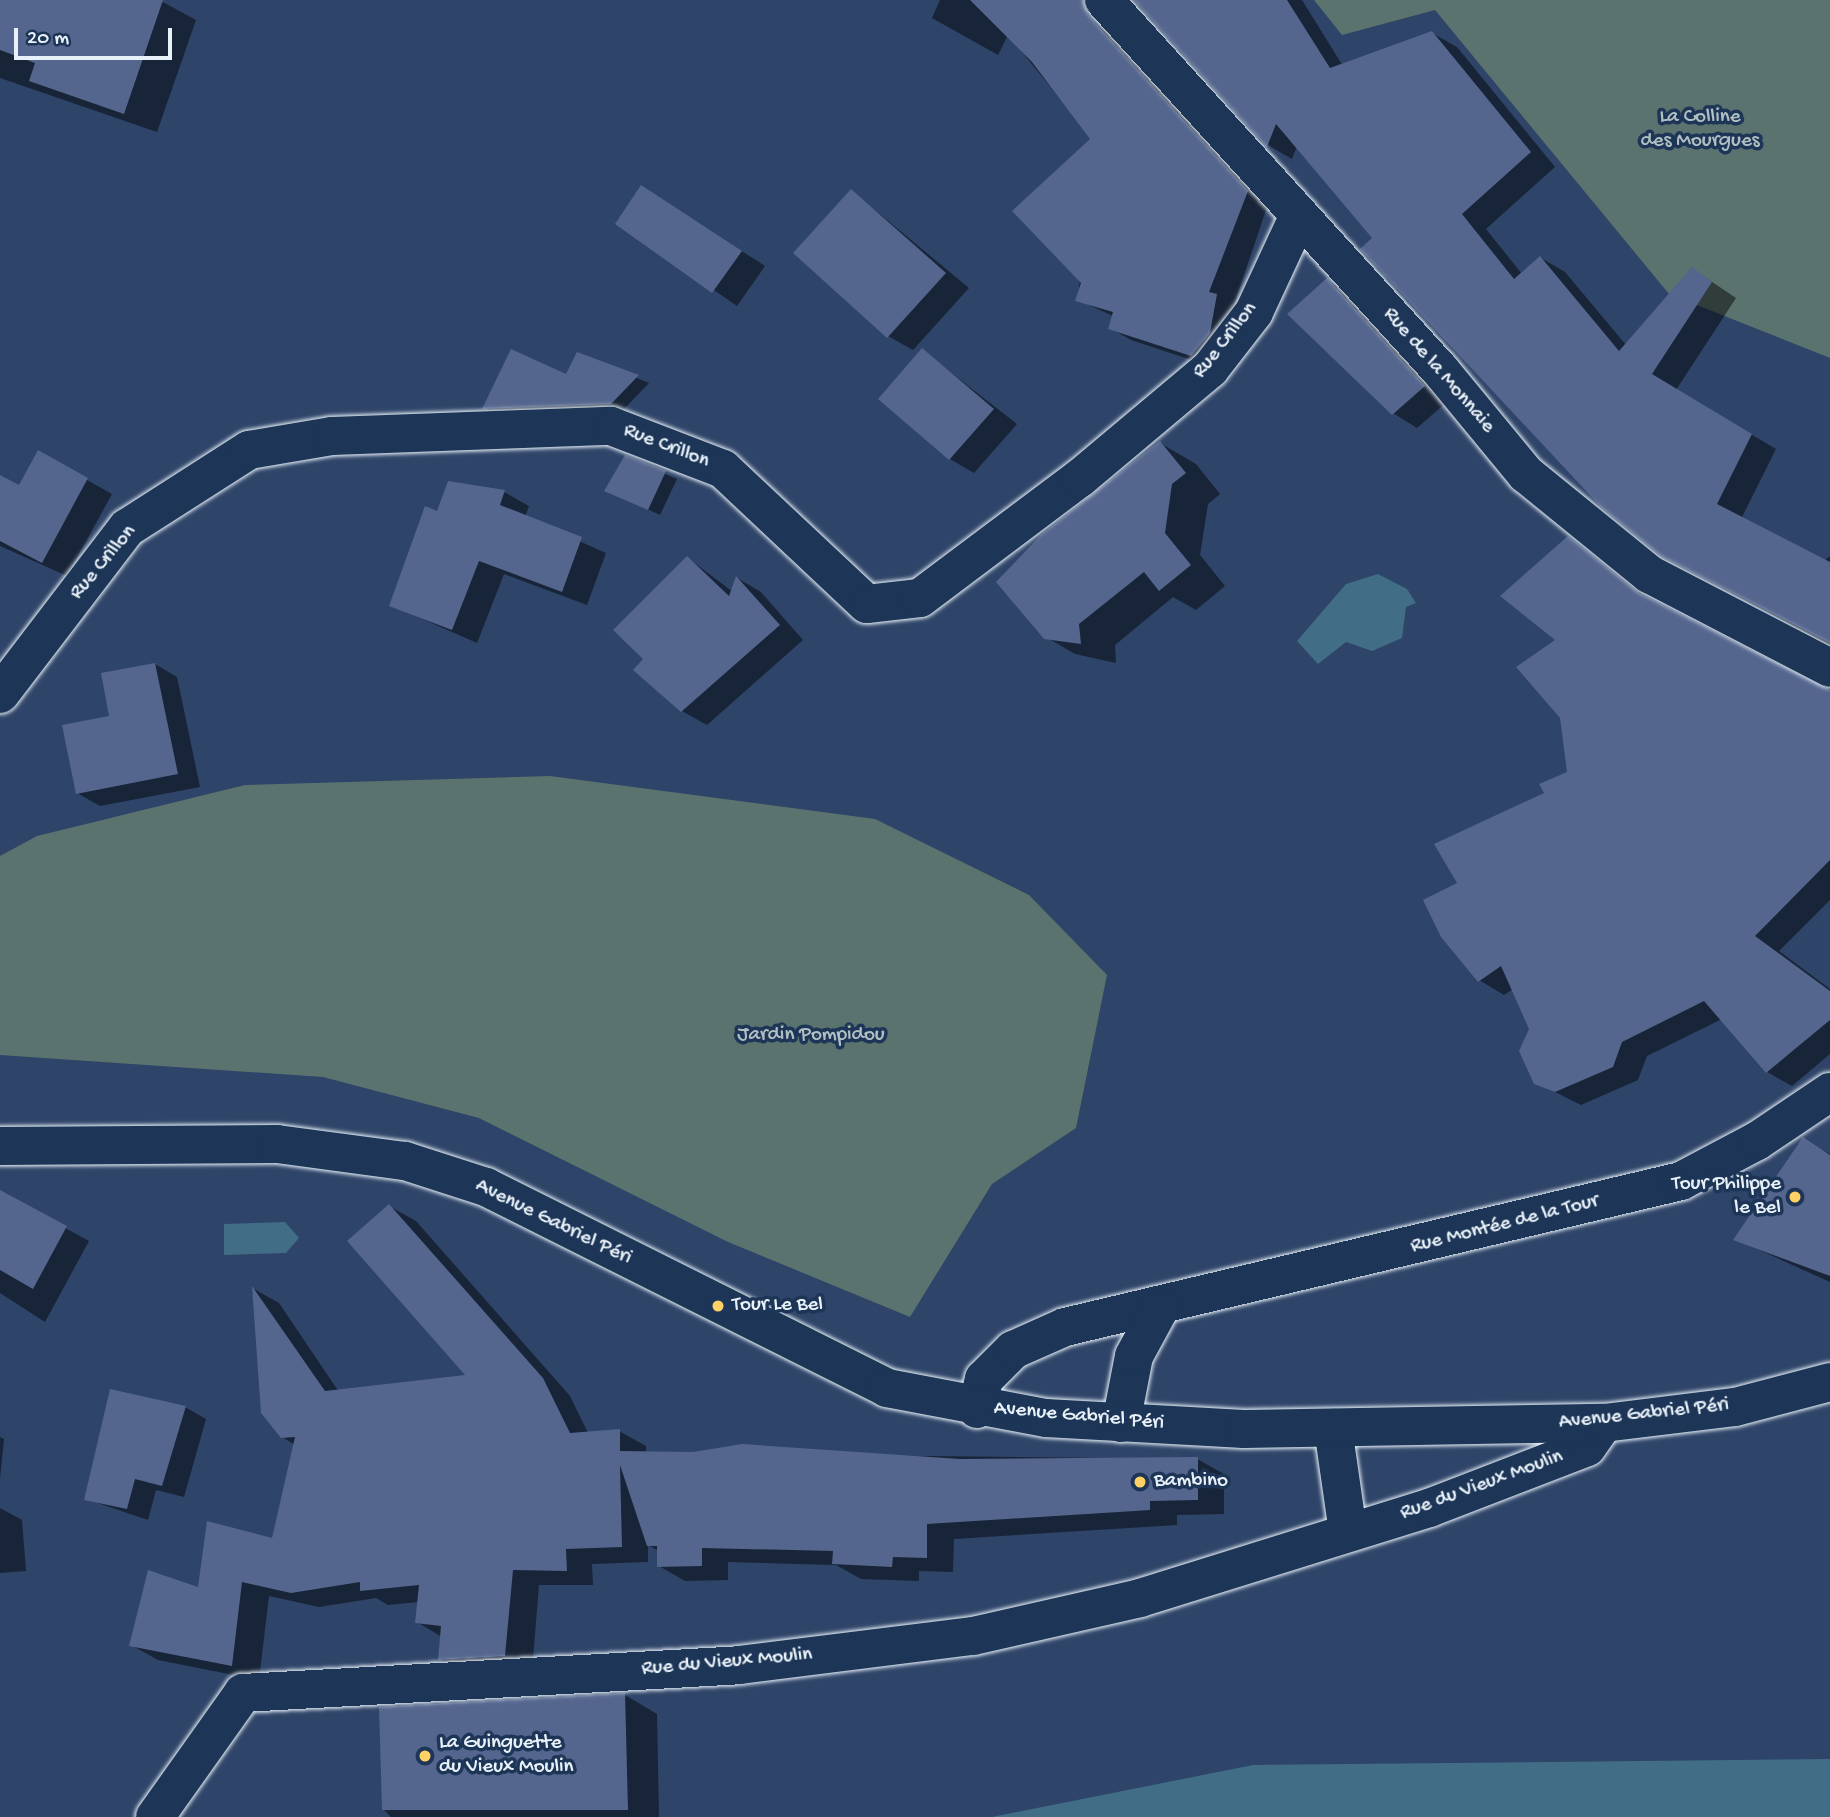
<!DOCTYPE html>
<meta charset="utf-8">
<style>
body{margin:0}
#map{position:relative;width:1830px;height:1817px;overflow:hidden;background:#2e4468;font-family:"Gochi Hand",sans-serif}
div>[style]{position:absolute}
.green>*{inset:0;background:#5b736e}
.water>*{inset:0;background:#416d87}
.shadow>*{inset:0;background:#0007}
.building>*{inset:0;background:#55668e}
.roads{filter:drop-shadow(0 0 2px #e8f1f8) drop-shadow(0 0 2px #e8f1f8)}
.minor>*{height:38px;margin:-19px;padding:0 19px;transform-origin:19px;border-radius:19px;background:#1d3557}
.major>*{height:38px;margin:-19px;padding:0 19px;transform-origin:19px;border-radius:19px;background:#1d3557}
.dots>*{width:19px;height:19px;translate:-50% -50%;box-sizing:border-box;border:4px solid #1d3557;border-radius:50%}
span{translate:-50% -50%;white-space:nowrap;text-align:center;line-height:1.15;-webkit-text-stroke:7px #1d3557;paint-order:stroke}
.park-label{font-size:21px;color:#b0bfc1}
.street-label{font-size:21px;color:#e8f1f8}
.poi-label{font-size:21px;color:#e8f1f8}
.right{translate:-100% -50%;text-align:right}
.left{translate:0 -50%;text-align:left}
.scale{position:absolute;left:14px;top:28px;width:158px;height:32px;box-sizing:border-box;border:4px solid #e8f1f8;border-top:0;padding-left:9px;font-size:21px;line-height:24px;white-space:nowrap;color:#e8f1f8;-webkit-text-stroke:5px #1d3557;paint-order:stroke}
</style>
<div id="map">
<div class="green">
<i style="clip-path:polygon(1314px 0,1830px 0,1830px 358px,1669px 294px,1435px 10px,1342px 35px)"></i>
<i style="clip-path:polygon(550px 776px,875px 819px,1029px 895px,1107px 975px,1076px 1128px,992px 1184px,910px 1317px,728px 1242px,479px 1118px,323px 1077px,0 1055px,0 856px,37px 836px,245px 785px)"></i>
</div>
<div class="water">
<i style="clip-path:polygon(1378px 574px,1407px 589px,1416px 603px,1406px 607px,1402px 638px,1372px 651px,1346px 642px,1318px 664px,1297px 641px,1346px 584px)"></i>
<i style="clip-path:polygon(285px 1222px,299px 1238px,286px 1253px,224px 1255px,224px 1224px)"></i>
<i style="clip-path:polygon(1830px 1759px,1830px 1817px,992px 1817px,1253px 1765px)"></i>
</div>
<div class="shadow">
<i style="clip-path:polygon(0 0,159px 0,196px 20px,157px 132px,0 78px)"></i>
<i style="clip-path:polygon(940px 0,1057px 0,1116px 36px,1268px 204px,1213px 367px,1131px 340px,1110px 328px,1113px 316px,1078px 300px,1093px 139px,1008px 35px,998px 55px,932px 18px)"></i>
<i style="clip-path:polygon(1138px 0,1302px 0,1343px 66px,1432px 33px,1457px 47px,1555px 167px,1486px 229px,1522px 274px,1541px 258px,1565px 272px,1626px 345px,1693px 269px,1736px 298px,1676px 390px,1776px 449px,1741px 519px,1824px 561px,1830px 556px,1830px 646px,1688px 569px,1374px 238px,1297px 146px,1292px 159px,1268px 145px)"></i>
<i style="clip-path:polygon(642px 187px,765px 266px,737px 306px,617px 223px)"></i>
<i style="clip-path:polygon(852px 191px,969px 288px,913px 350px,888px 336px)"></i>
<i style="clip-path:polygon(1327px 280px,1352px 295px,1448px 401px,1417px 428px,1393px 413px)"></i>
<i style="clip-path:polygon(922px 350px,1017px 424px,974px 473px,950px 459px)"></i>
<i style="clip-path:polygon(578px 354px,649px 383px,623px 410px,496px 415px,485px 408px,567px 377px)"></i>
<i style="clip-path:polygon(1160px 443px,1196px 464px,1220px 494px,1208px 504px,1200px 555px,1225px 586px,1196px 610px,1173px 597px,1115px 645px,1116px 663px,1075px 654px,1039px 633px,998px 582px)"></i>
<i style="clip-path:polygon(39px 453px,112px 494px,67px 576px,0 546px,0 477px,19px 487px)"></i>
<i style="clip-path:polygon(626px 457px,677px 479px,660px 515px,606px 490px)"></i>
<i style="clip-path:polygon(504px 492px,529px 506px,525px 517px,606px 553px,587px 605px,504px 574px,477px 643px,391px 605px)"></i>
<i style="clip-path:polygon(1568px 538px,1658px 606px,1820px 689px,1830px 689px,1830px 900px,1779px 951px,1830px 989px,1830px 1054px,1792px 1086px,1767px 1072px,1722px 1019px,1647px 1056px,1638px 1080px,1581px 1105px,1535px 1082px,1531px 1029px,1513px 989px,1504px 995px,1479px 980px,1459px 884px,1568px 774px,1558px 640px)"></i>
<i style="clip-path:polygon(688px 558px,733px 592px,737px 578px,761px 592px,803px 640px,707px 725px,682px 711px,646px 659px)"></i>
<i style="clip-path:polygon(155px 664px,177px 677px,200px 787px,100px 806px,77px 793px,111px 717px)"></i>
<i style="clip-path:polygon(1803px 1139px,1830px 1154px,1830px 1282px,1735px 1239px)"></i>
<i style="clip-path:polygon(12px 1199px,89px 1241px,45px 1322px,0 1293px,0 1219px)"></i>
<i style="clip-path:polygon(389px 1206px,416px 1221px,570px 1396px,588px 1433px,619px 1431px,646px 1446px,646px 1453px,1197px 1459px,1224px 1474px,1224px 1514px,1177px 1515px,1177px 1525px,954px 1539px,953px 1572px,919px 1571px,919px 1581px,861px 1579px,836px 1565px,728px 1562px,728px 1580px,685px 1581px,659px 1566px,659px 1551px,648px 1545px,648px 1562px,592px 1564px,593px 1585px,539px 1585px,532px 1671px,466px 1674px,440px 1659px,442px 1637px,417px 1622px,419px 1602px,388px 1605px,376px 1598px,319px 1607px,269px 1596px,259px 1680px,158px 1660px,131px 1645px,273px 1540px,295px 1445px,282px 1437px,254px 1289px,279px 1303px,339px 1392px,469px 1377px)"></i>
<i style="clip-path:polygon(185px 1407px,206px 1419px,184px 1497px,156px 1490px,148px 1520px,86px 1499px)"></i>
<i style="clip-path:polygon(0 1437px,4px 1439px,0 1479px)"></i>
<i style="clip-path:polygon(0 1508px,22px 1520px,26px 1571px,0 1573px)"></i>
<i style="clip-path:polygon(625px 1695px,657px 1714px,659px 1817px,391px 1817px,383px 1809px)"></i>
</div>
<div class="building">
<i style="clip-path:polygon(0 0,163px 0,124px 114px,29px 81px,35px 63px,0 50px)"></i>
<i style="clip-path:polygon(970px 0,1083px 0,1088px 15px,1248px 191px,1209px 292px,1217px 294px,1210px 333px,1191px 356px,1108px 329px,1113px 312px,1075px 301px,1081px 283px,1012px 211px,1090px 139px,1032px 62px)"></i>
<i style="clip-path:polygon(1134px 0,1287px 0,1330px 68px,1432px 31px,1531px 152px,1462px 214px,1514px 279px,1540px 256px,1619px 351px,1692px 267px,1712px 282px,1652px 374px,1752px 434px,1717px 504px,1830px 562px,1830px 643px,1661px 556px,1601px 507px,1360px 249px,1372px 238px,1276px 124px,1267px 147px)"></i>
<i style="clip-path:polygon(641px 185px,742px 251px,712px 293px,615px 224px)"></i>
<i style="clip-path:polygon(851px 189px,946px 273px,887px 338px,793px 253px)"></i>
<i style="clip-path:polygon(1327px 278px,1425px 386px,1392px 415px,1287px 314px)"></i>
<i style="clip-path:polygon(922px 348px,994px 409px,949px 460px,878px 399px)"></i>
<i style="clip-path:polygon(511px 349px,566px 374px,577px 352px,639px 375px,611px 404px,482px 409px)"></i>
<i style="clip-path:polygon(1160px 441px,1186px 473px,1172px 484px,1165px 533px,1191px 565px,1159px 591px,1144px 572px,1079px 624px,1081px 644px,1044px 639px,996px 582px,1041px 535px)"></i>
<i style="clip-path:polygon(38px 450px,88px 478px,42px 563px,0 541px,0 475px,19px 485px)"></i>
<i style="clip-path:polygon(625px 455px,666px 471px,648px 510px,604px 491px)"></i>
<i style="clip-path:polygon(448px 481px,505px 490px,500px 505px,582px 537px,562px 592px,479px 561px,452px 630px,389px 606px,425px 506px,437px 511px)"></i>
<i style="clip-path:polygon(1568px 536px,1639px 593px,1830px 690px,1830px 860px,1755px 936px,1830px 991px,1830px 1020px,1766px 1073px,1704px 1001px,1622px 1042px,1613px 1067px,1555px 1092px,1534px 1084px,1519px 1051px,1529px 1029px,1501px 966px,1478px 982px,1441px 937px,1423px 900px,1457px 883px,1434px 844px,1544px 793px,1539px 784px,1567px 772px,1560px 718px,1516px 667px,1555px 640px,1500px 596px)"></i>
<i style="clip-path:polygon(687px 556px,729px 596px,736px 576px,780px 625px,681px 712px,633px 670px,643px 659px,613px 630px)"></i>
<i style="clip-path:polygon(155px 663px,178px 774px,76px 794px,62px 725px,109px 716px,101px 673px)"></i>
<i style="clip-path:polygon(1803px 1137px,1830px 1155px,1830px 1276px,1733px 1240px)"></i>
<i style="clip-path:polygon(0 1190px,67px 1226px,33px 1289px,0 1270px)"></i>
<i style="clip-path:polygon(389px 1204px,543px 1378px,570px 1433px,620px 1429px,620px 1451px,693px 1452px,742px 1444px,960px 1459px,1198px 1457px,1198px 1500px,1150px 1501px,1150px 1510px,927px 1524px,927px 1558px,893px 1557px,892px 1567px,832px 1564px,833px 1551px,702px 1548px,702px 1566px,657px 1567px,657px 1546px,647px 1546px,620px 1465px,622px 1547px,566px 1549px,567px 1571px,513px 1570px,505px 1656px,438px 1660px,441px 1626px,415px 1623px,419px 1585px,360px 1591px,360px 1582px,291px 1593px,242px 1582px,232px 1666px,129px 1646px,148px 1570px,198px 1587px,207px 1521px,272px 1538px,295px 1437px,281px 1438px,261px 1413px,252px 1286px,325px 1391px,465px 1375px,347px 1241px)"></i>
<i style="clip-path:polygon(110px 1389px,186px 1406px,162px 1486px,135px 1479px,127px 1509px,84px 1500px)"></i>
<i style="clip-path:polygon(625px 1693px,628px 1810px,382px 1810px,379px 1707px)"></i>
</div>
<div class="roads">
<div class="minor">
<i style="left:1104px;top:0;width:501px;rotate:47.75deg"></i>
<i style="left:1441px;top:371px;width:134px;rotate:50.5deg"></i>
<i style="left:1526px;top:474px;width:159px;rotate:39.1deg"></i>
<i style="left:1649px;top:574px;width:204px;rotate:27.4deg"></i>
<i style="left:0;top:694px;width:209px;rotate:-52.6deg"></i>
<i style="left:127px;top:528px;width:145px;rotate:-32.6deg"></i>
<i style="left:249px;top:450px;width:84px;rotate:-9.6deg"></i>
<i style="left:332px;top:436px;width:279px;rotate:-2.1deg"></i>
<i style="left:611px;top:426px;width:120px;rotate:21deg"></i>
<i style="left:723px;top:469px;width:197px;rotate:43.2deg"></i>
<i style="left:867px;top:604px;width:53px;rotate:-6.5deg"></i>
<i style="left:920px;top:598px;width:200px;rotate:-36.9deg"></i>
<i style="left:1080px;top:478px;width:170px;rotate:-40deg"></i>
<i style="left:1210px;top:369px;width:72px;rotate:-52.3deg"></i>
<i style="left:1254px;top:312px;width:107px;rotate:-65.1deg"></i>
<i style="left:977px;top:1409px;width:31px;rotate:-77deg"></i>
<i style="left:984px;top:1379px;width:41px;rotate:-45deg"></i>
<i style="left:1013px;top:1350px;width:57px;rotate:-23.9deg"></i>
<i style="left:1065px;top:1327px;width:633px;rotate:-13.33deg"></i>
<i style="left:1681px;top:1181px;width:86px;rotate:-27.8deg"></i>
<i style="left:1757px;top:1141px;width:88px;rotate:-33.9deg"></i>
<i style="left:1121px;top:1423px;width:68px;rotate:-79deg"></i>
<i style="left:1134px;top:1356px;width:55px;rotate:-61.6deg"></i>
<i style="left:1333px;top:1428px;width:105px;rotate:81.8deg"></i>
<i style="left:155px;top:1817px;width:152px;rotate:-54.6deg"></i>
<i style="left:243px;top:1693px;width:497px;rotate:-3.2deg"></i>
<i style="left:739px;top:1665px;width:236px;rotate:-7.1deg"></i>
<i style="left:973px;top:1636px;width:171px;rotate:-12.8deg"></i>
<i style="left:1140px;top:1598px;width:303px;rotate:-17.3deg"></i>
<i style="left:1429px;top:1508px;width:169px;rotate:-21.1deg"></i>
<i style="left:1587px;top:1447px;width:29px;rotate:-55deg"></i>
</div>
<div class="major">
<i style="left:0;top:1146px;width:277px;rotate:-0.4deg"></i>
<i style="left:277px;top:1144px;width:129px;rotate:7.6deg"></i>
<i style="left:405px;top:1161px;width:85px;rotate:17.8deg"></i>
<i style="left:486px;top:1187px;width:449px;rotate:26.6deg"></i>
<i style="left:887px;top:1388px;width:162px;rotate:10.7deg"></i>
<i style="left:1046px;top:1418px;width:198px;rotate:3.2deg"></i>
<i style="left:1244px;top:1429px;width:360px;rotate:-1deg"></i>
<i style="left:1604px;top:1423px;width:132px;rotate:-7deg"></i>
<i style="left:1735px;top:1407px;width:98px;rotate:-14.7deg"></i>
</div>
</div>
<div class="dots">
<i style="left:1795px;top:1197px;background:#ffd166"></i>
<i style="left:718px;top:1306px;background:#ffd166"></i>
<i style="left:1140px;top:1482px;background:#ffd166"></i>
<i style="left:425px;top:1756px;background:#ffd166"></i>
</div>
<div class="park-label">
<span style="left:1700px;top:130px">La Colline<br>des Mourgues</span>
<span style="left:811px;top:1036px">Jardin Pompidou</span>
</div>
<div class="street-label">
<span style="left:1226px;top:341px;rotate:-52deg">Rue Crillon</span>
<span style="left:1438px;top:371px;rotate:49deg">Rue de la Monnaie</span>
<span style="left:666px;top:447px;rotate:21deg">Rue Crillon</span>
<span style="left:104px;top:563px;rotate:-50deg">Rue Crillon</span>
<span style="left:553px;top:1223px;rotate:26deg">Avenue Gabriel Péri</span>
<span style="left:1505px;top:1225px;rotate:-14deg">Rue Montée de la Tour</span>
<span style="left:1644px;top:1415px;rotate:-6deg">Avenue Gabriel Péri</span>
<span style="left:1079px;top:1417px;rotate:5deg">Avenue Gabriel Péri</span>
<span style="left:1482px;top:1486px;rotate:-20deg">Rue du Vieux Moulin</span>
<span style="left:727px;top:1663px;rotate:-5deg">Rue du Vieux Moulin</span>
</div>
<div class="poi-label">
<span class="right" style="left:1781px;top:1197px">Tour Philippe<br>le Bel</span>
<span class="left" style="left:732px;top:1306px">Tour Le Bel</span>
<span class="left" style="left:1154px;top:1482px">Bambino</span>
<span class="left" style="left:439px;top:1756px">La Guinguette<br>du Vieux Moulin</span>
</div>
<div class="scale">20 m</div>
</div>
